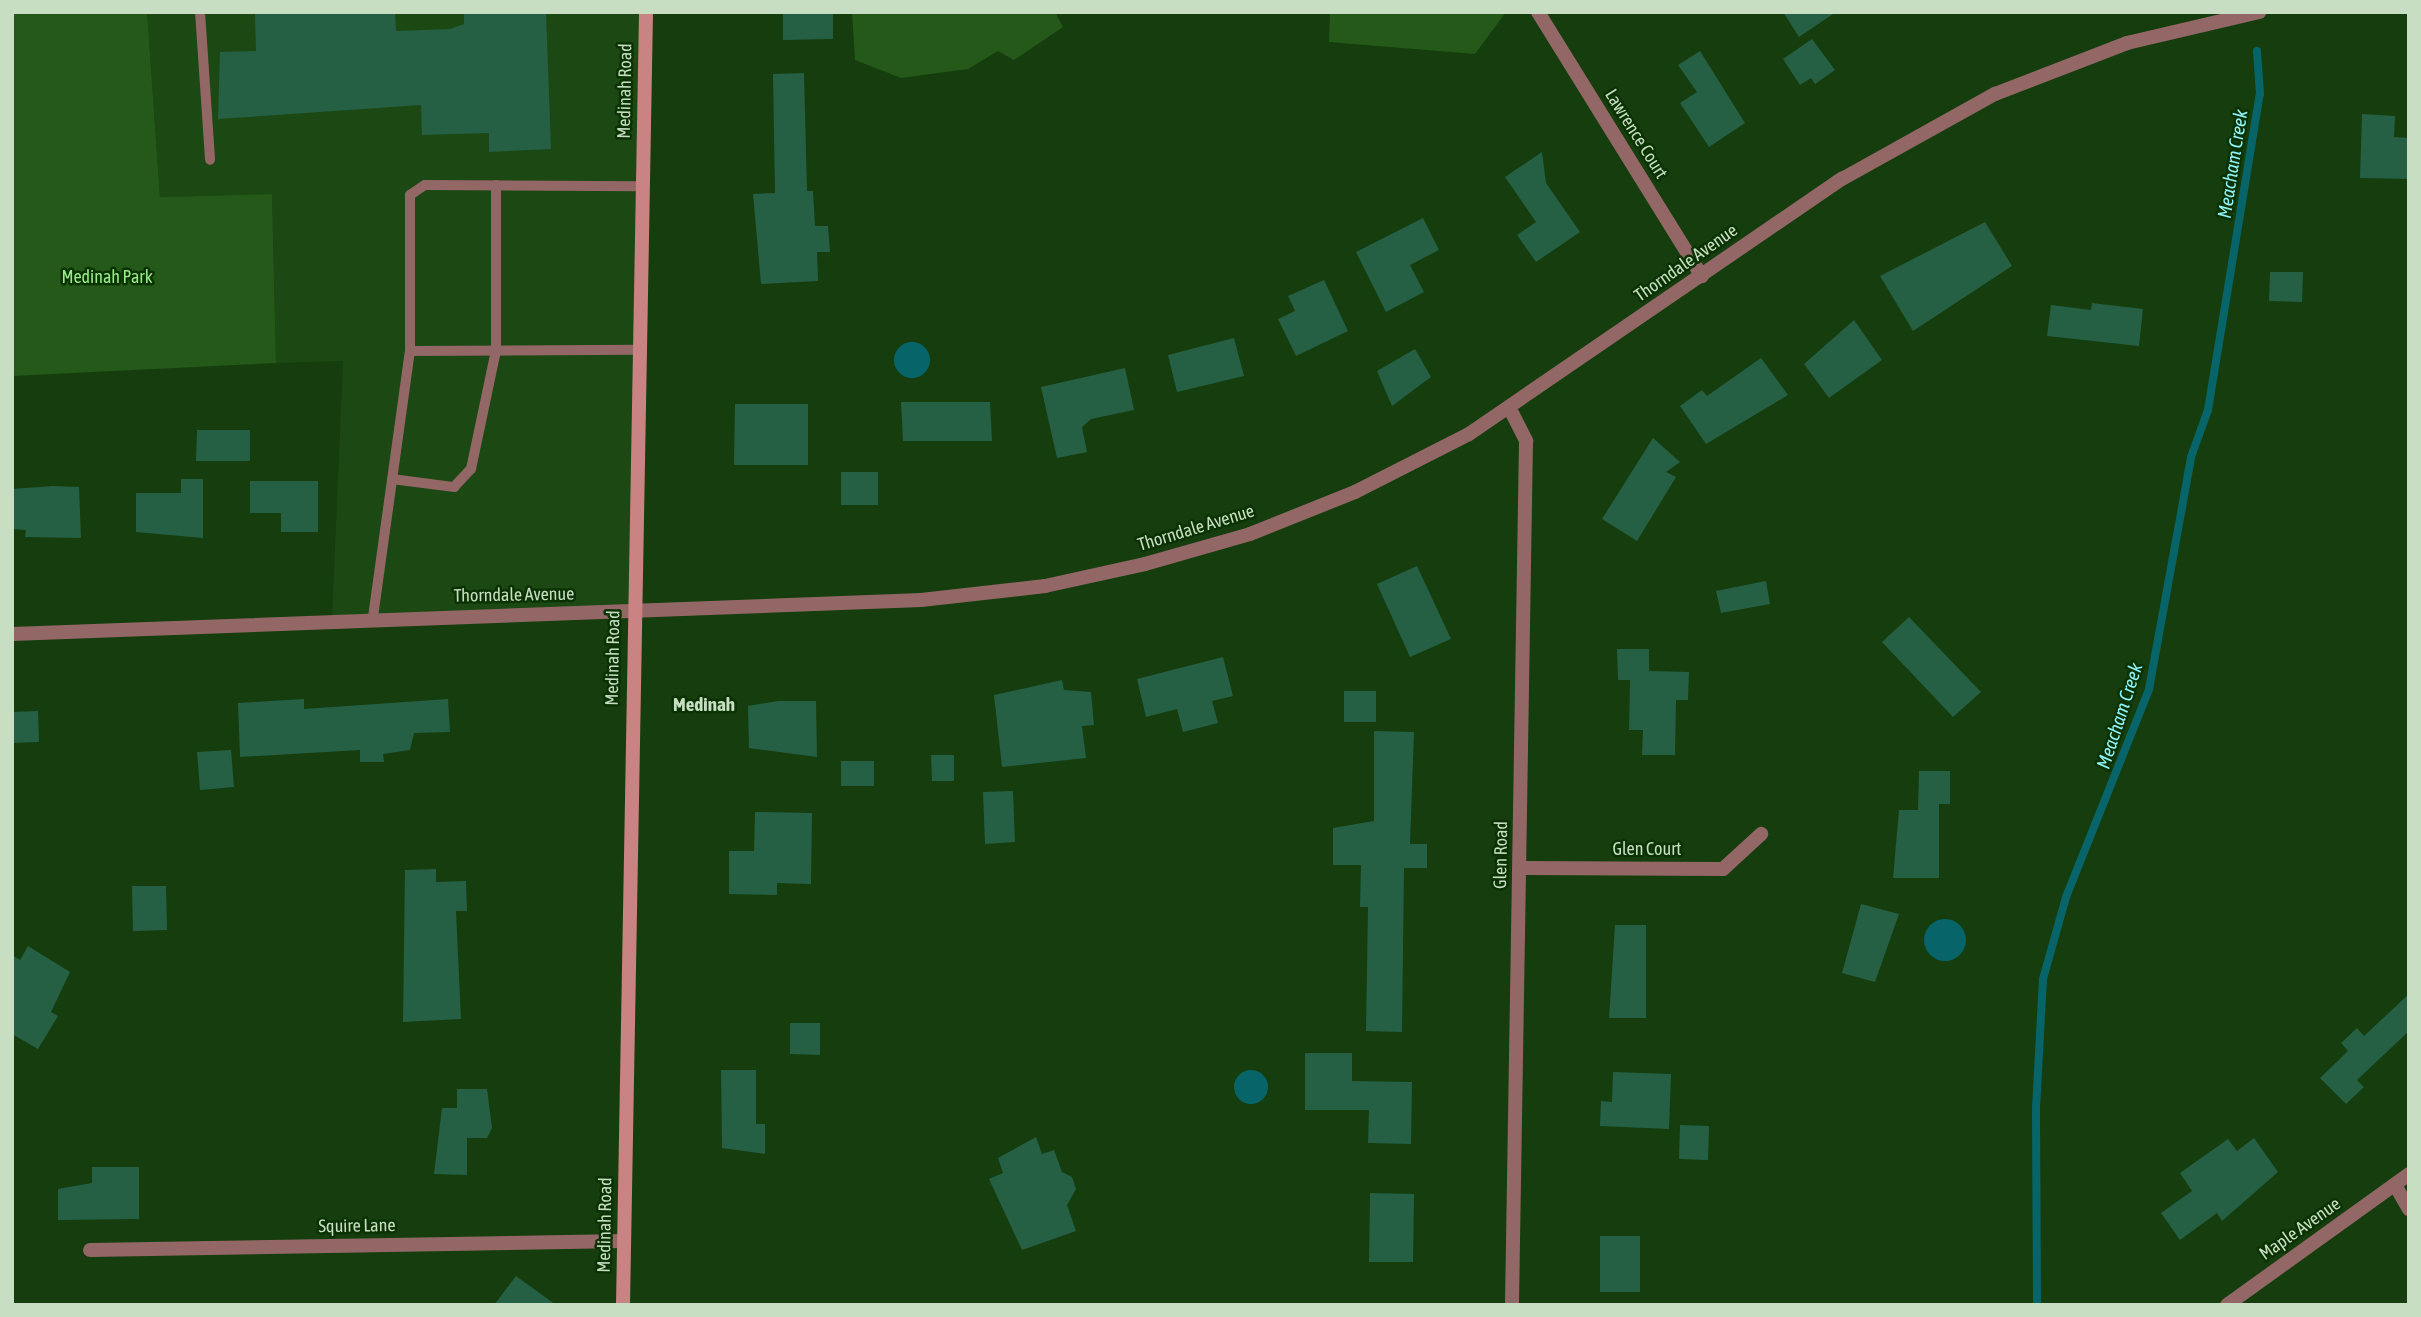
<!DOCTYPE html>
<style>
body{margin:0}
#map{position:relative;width:2421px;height:1317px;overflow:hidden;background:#153d0d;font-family:"Asap Condensed",sans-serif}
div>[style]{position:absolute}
.built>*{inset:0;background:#1c4813}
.green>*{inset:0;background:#245919}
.water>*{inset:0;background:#07656a}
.round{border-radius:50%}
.stream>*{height:8px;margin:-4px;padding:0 4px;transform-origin:4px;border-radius:4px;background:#07656a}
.building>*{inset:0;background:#256045}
.lane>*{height:10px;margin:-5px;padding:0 5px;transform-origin:5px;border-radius:5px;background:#936766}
.street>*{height:14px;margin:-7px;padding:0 7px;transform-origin:7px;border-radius:7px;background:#936766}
.secondary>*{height:14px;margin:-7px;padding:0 7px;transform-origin:7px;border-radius:7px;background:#c98382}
span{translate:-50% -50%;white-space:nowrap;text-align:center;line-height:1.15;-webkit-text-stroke:5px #0a3202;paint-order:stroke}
.street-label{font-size:18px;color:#c7dec3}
.park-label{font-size:18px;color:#98ed88}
.water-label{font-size:19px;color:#90f5fb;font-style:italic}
.neighbourhood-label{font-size:19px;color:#c7dec3;font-weight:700}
.frame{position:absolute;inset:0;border:14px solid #c7dec3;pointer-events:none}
</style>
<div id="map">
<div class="built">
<i style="clip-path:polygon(147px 12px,642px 12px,632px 612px,332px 619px,343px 361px,276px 363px,272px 194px,160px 197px)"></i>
</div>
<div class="green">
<i style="clip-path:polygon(12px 12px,147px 12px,160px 197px,272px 194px,276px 363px,12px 376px)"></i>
<i style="clip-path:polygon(1055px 12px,1063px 27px,1014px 60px,998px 51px,968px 69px,901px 78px,855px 60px,852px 12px)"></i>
<i style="clip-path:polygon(1330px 12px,1506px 12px,1475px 54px,1329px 42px)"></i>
</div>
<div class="water">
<i class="round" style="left:894px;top:342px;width:36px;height:36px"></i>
<i class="round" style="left:1924px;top:919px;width:42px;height:42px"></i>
<i class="round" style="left:1234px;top:1070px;width:34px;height:34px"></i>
</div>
<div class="stream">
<i style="left:2037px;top:1305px;width:197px;rotate:-90.3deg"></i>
<i style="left:2036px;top:1108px;width:129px;rotate:-86.9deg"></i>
<i style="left:2043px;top:979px;width:85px;rotate:-74.3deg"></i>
<i style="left:2066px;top:897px;width:224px;rotate:-68.2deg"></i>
<i style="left:2149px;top:689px;width:236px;rotate:-79.7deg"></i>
<i style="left:2191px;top:457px;width:50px;rotate:-70.1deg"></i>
<i style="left:2208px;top:410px;width:320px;rotate:-80.7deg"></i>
<i style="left:2260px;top:94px;width:43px;rotate:-94deg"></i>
</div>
<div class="building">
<i style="clip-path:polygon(395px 12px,396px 31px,450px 29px,464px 24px,464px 12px,546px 12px,551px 149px,489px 152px,489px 133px,422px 135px,421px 105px,218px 119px,220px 52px,256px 51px,255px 14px)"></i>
<i style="clip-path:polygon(783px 12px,833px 12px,833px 39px,783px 40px)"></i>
<i style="clip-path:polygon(1783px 12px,1836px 12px,1799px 37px)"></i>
<i style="clip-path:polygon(1812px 39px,1835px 70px,1815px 84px,1811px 78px,1800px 85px,1783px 59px)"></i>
<i style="clip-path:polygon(1700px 51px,1745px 123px,1709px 147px,1680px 103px,1697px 92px,1678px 65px)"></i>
<i style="clip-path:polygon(804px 73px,807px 191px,813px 191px,815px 226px,828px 226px,830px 252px,817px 252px,818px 281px,761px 284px,753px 194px,775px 193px,773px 74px)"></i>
<i style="clip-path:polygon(2362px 114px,2395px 116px,2394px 137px,2409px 138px,2409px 179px,2360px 178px)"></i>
<i style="clip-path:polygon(1542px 152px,1546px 183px,1580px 232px,1536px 262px,1517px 235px,1536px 222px,1505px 177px)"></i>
<i style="clip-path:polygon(1423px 218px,1439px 250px,1410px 265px,1424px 292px,1386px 312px,1356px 252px)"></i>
<i style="clip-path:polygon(1985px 222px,2012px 266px,1913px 331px,1880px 276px)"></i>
<i style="clip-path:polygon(2270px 272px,2303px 272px,2302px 302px,2269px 301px)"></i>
<i style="clip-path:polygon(1324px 280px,1348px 331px,1296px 356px,1278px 319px,1295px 311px,1288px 296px)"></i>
<i style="clip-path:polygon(2092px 303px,2143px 309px,2139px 346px,2047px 336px,2051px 305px,2091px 310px)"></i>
<i style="clip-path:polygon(1854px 320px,1882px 360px,1829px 398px,1804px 364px)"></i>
<i style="clip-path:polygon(1234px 338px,1244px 376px,1177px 392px,1168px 355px)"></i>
<i style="clip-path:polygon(1415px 349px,1431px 377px,1392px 406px,1377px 371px)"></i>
<i style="clip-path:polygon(1761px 358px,1788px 395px,1706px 444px,1680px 406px,1702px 390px,1707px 396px)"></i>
<i style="clip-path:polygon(1125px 368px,1134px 410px,1091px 419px,1082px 427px,1087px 452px,1057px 458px,1041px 387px)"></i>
<i style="clip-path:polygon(901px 402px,990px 402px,992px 441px,903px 441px)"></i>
<i style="clip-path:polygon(735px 404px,808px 404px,808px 465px,734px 465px)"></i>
<i style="clip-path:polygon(197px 430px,250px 430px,250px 461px,196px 461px)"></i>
<i style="clip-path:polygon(1653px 438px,1680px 462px,1666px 472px,1676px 477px,1637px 541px,1602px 519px)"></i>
<i style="clip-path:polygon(841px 472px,878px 472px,878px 505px,841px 505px)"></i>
<i style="clip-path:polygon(181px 479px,203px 479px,203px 538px,136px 532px,136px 493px,181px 493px)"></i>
<i style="clip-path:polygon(250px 481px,318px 481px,318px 532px,281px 532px,281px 513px,250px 513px)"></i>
<i style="clip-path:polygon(53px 486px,79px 487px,81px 538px,25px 537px,26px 530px,12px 529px,12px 489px)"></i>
<i style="clip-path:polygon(1417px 566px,1451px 639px,1410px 657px,1377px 584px)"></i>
<i style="clip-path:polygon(1766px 581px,1770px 604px,1721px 613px,1716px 591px)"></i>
<i style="clip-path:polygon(1909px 617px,1981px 692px,1953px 717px,1882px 642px)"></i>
<i style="clip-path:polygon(1617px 649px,1649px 649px,1649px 671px,1689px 672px,1688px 700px,1676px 700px,1675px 755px,1642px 755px,1643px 730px,1629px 730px,1630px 680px,1618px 680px)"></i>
<i style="clip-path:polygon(1223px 657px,1233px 696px,1212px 701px,1218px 723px,1183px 732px,1177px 709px,1146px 717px,1137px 679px)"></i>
<i style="clip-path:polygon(1062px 680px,1064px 690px,1091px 692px,1094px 725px,1082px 726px,1086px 758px,1002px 767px,994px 695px)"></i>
<i style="clip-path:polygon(1344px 691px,1376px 691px,1376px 722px,1344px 722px)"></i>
<i style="clip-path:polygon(304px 699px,304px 709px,448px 699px,450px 732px,414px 733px,410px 750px,383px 754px,384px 762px,360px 762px,360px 750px,240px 757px,238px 703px)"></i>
<i style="clip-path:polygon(778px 701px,816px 701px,817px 757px,749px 748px,748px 706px)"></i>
<i style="clip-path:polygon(38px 711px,39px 742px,12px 743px,12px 712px)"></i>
<i style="clip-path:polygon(1374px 731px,1414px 732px,1410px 844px,1427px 844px,1427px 868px,1404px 868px,1402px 1032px,1366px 1031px,1368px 907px,1360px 907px,1361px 865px,1333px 865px,1333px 828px,1374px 821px)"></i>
<i style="clip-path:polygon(231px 750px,234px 787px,200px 790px,197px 752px)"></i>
<i style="clip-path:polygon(931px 755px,954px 755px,954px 781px,932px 781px)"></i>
<i style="clip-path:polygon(841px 761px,874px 761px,874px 786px,841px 786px)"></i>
<i style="clip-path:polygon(1919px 771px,1950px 771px,1950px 804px,1939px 804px,1939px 878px,1893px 878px,1899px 810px,1918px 810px)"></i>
<i style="clip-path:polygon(1013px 791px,1015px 842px,985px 844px,983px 792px)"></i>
<i style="clip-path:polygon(755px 812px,812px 813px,811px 884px,777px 883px,777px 895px,729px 894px,729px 851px,754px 851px)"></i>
<i style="clip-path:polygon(436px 869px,436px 882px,466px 881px,467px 911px,456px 911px,461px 1019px,403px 1022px,405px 870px)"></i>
<i style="clip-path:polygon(132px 886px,166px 886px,167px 930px,133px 931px)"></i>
<i style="clip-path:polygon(1861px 904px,1899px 914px,1875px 982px,1842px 973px)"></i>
<i style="clip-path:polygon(1615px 925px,1646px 925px,1646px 1018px,1609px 1018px)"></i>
<i style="clip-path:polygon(28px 946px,70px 972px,51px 1012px,58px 1016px,38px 1049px,12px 1034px,12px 955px,20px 960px)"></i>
<i style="clip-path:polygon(2409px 994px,2409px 1031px,2357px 1080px,2364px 1087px,2346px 1104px,2320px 1078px,2348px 1051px,2341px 1043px,2357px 1028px,2364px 1036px)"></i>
<i style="clip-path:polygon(790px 1023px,820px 1023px,820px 1055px,790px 1054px)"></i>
<i style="clip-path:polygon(1305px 1053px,1352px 1053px,1352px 1081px,1412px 1082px,1411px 1144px,1368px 1143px,1369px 1110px,1305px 1110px)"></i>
<i style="clip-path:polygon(721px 1070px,756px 1070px,756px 1124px,765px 1124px,765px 1154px,722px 1148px)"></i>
<i style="clip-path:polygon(1613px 1072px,1671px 1074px,1669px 1129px,1600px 1126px,1601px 1101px,1612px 1102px)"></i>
<i style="clip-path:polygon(457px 1089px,487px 1089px,492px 1128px,487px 1138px,467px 1138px,467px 1175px,434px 1174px,442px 1108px,457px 1108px)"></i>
<i style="clip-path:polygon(1680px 1125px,1709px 1126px,1708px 1160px,1679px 1159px)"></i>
<i style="clip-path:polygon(1036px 1137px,1042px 1154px,1054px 1150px,1062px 1172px,1072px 1177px,1076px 1189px,1067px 1205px,1076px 1231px,1022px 1250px,989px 1179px,1003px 1173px,998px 1158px)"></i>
<i style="clip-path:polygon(2254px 1138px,2278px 1172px,2222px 1221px,2217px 1213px,2180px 1240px,2161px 1213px,2192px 1191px,2180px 1173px,2228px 1139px,2237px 1151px)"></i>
<i style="clip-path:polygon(92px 1167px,139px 1167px,139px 1219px,58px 1220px,58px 1189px,92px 1183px)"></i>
<i style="clip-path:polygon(1370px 1193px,1414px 1194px,1413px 1262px,1369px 1262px)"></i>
<i style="clip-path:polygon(1600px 1236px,1640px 1236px,1640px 1292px,1600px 1292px)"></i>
<i style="clip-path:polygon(516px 1276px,556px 1305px,494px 1305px)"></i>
</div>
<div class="lane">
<i style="left:200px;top:12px;width:148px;rotate:86.1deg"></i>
<i style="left:410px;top:351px;width:228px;rotate:-0.3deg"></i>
<i style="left:392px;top:479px;width:63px;rotate:7.4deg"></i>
<i style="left:454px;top:487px;width:25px;rotate:-47deg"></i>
<i style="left:471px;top:469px;width:122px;rotate:-78.1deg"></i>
<i style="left:496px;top:350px;width:165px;rotate:-90deg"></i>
<i style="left:373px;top:617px;width:269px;rotate:-82.1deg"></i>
<i style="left:410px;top:351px;width:156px;rotate:-90deg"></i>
<i style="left:410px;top:195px;width:18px;rotate:-34deg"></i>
<i style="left:425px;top:185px;width:217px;rotate:0.3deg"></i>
</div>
<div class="street">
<i style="left:1538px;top:12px;width:311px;rotate:58.2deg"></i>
<i style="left:1510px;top:409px;width:36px;rotate:63deg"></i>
<i style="left:1526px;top:441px;width:864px;rotate:90.93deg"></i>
<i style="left:12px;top:634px;width:910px;rotate:-2.14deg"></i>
<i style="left:921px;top:600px;width:125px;rotate:-6.4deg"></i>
<i style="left:1045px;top:586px;width:102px;rotate:-12.4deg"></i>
<i style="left:1145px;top:564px;width:109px;rotate:-15.9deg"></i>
<i style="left:1250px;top:534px;width:113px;rotate:-21.8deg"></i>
<i style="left:1355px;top:492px;width:128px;rotate:-27deg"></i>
<i style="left:1469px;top:434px;width:452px;rotate:-34.4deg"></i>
<i style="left:1842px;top:179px;width:175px;rotate:-29.1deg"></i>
<i style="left:1995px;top:94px;width:142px;rotate:-21.1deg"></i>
<i style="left:2127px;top:43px;width:136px;rotate:-13.2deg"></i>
<i style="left:1520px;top:868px;width:203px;rotate:0.3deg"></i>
<i style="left:1723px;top:869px;width:52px;rotate:-42.6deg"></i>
<i style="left:2395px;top:1185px;width:28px;rotate:60deg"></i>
<i style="left:90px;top:1250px;width:534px;rotate:-0.97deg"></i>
<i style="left:2227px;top:1305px;width:224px;rotate:-35.7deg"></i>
</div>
<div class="secondary">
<i style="left:623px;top:1305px;width:1293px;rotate:-88.98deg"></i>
</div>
<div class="street-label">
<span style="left:625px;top:91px;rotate:-89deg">Medinah Road</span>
<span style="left:1636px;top:134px;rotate:58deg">Lawrence Court</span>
<span style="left:1686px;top:263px;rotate:-35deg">Thorndale Avenue</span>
<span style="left:1196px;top:528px;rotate:-17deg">Thorndale Avenue</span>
<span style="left:514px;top:595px;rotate:-1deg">Thorndale Avenue</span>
<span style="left:613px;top:658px;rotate:-89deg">Medinah Road</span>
<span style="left:1647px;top:849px">Glen Court</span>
<span style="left:1501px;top:855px;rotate:-89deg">Glen Road</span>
<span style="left:605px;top:1225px;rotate:-89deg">Medinah Road</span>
<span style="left:357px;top:1226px;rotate:-1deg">Squire Lane</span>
<span style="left:2300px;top:1229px;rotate:-35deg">Maple Avenue</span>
</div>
<div class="park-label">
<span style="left:107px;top:277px">Medinah Park</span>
</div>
<div class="water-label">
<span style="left:2233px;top:164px;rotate:-81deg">Meacham Creek</span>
<span style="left:2120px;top:716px;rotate:-72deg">Meacham Creek</span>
</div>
<div class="neighbourhood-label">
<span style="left:704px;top:705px">Medinah</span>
</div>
<div class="frame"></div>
</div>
